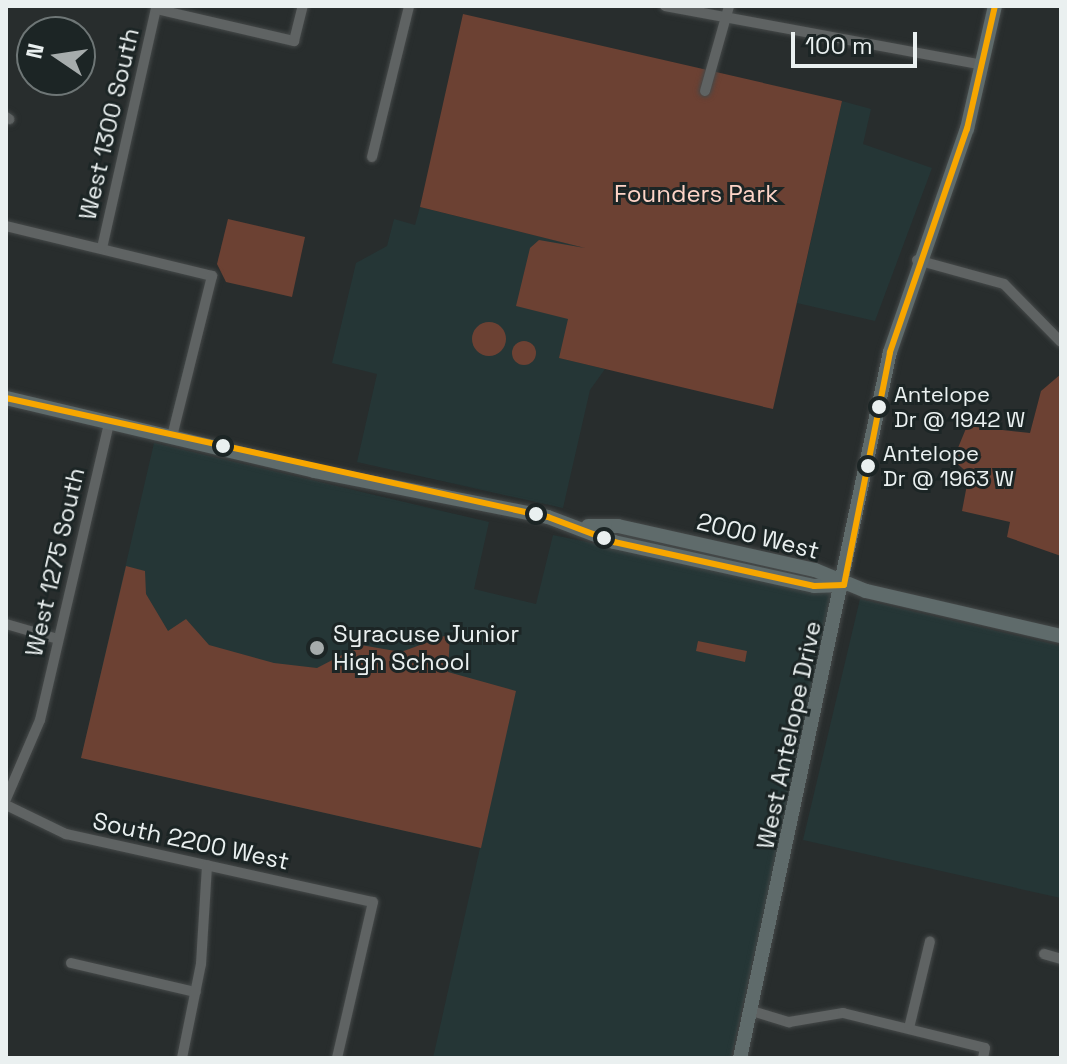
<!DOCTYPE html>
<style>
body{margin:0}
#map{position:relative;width:1067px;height:1064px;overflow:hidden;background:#282d2d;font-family:"Space Grotesk",sans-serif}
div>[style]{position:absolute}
.built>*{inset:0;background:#253636}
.green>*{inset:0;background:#6c4133}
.round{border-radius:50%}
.roads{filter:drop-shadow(0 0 2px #454949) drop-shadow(0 0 2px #454949)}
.minor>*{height:10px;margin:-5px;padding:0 5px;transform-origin:5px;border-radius:5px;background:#5f6363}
.major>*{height:14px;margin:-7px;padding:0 7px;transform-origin:7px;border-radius:7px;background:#5f6b6b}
.bus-1>*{height:6px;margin:-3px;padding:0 3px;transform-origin:3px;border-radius:3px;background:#f7a600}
.dots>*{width:22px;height:22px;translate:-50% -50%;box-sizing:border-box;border:4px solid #1c2525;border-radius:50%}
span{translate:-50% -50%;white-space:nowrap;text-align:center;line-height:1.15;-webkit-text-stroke:6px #1c2525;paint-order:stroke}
.bus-label{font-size:22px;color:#eaf0f0}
.left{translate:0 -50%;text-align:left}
.street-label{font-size:24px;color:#eaf0f0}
.park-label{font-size:24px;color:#fed4c7}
.poi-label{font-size:24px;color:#eaf0f0}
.frame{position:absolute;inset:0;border:8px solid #eaf0f0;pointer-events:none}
.north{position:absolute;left:16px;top:16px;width:80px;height:80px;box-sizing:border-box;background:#1c2525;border:2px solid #6e7676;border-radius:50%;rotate:283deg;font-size:22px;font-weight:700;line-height:32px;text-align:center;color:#eaf0f0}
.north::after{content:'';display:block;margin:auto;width:28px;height:36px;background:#a6acac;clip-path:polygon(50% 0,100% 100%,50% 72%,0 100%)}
.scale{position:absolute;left:791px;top:32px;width:126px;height:36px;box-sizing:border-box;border:4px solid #eaf0f0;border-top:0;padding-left:10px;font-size:24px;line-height:28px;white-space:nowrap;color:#eaf0f0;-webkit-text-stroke:6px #1c2525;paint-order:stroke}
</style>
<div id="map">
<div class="built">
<i style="clip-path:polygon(842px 101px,871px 109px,863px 144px,932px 168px,875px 321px,797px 303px)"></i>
<i style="clip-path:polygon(420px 207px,586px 248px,560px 358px,605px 369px,590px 390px,563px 508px,357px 462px,377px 374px,332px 363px,356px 263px,387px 246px,394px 219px,415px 225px)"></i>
<i style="clip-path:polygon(154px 443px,489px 522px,474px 589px,536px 604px,553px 535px,835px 593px,731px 1058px,433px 1058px,480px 848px,81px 758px)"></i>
<i style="clip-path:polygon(860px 599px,1061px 646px,1061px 898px,803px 840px)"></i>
</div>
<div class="green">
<i style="clip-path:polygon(463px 14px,842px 101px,773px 409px,559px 358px,568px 319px,516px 306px,530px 248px,539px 240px,585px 248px,420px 207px)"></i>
<i style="clip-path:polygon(228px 219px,305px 237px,292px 297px,226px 282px,217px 264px)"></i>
<i class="round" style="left:472px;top:322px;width:34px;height:34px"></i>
<i class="round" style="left:512px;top:341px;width:24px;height:24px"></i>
<i style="clip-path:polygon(1061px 374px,1061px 556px,1007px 537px,1010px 522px,962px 511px,969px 474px,953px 460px,967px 426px,1030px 433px,1041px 391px)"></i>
<i style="clip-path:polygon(126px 566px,145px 571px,146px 594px,168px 631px,186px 619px,209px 645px,274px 663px,317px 668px,361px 645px,401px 652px,450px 634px,448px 672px,516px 691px,481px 848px,81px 758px)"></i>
<i style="clip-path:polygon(698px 641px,747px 651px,745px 662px,696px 651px)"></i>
</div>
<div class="roads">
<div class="minor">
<i style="left:665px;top:6px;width:323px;rotate:10.5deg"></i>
<i style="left:705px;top:91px;width:88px;rotate:-74.2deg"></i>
<i style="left:6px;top:117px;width:4px;rotate:34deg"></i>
<i style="left:372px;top:157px;width:155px;rotate:-76.2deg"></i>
<i style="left:6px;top:226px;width:212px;rotate:13.6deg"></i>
<i style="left:212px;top:276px;width:166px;rotate:104deg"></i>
<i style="left:102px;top:248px;width:245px;rotate:-77.3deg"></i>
<i style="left:156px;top:9px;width:142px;rotate:13.1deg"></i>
<i style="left:294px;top:41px;width:36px;rotate:-76deg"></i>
<i style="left:917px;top:260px;width:90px;rotate:15.4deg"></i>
<i style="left:1004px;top:284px;width:81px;rotate:45.5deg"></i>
<i style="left:6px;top:624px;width:54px;rotate:16.1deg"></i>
<i style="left:6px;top:799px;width:86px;rotate:-66.7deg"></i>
<i style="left:40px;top:720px;width:304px;rotate:-76.9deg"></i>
<i style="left:6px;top:805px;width:67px;rotate:25.8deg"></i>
<i style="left:66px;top:834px;width:314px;rotate:12.5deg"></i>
<i style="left:373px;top:902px;width:160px;rotate:103deg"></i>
<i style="left:1044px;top:954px;width:18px;rotate:16deg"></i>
<i style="left:71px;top:963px;width:128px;rotate:13.1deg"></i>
<i style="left:752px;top:1011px;width:39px;rotate:17deg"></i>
<i style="left:789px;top:1022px;width:55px;rotate:-9.5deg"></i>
<i style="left:843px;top:1013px;width:146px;rotate:13.8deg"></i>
<i style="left:985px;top:1048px;width:10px;rotate:101deg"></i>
<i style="left:909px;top:1028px;width:89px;rotate:-76.4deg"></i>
<i style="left:182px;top:1058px;width:96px;rotate:-78.6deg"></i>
<i style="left:201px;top:964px;width:99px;rotate:-86.5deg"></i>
</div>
<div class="major">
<i style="left:6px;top:398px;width:317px;rotate:13.3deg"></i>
<i style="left:314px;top:471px;width:238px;rotate:11.1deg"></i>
<i style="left:548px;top:517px;width:71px;rotate:20.7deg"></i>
<i style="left:614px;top:542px;width:205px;rotate:12.4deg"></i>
<i style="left:814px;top:586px;width:30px;rotate:-2deg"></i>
<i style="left:588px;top:526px;width:30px"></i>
<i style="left:618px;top:526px;width:202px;rotate:12.6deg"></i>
<i style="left:815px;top:570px;width:55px;rotate:22.4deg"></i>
<i style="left:866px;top:591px;width:200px;rotate:13deg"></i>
<i style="left:740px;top:1058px;width:722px;rotate:-78.01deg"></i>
<i style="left:890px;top:352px;width:236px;rotate:-71deg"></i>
<i style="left:967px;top:129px;width:126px;rotate:-77.2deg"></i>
</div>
</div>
<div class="bus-1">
<i style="left:6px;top:398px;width:555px;rotate:12.38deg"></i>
<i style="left:548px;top:517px;width:71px;rotate:20.7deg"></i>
<i style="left:614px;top:542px;width:205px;rotate:12.4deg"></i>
<i style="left:814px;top:586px;width:30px;rotate:-2deg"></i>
<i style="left:844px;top:585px;width:237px;rotate:-78.8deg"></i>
<i style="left:890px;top:352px;width:236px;rotate:-71deg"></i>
<i style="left:967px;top:129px;width:126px;rotate:-77.2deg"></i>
</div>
<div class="dots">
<i style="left:879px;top:407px;background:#eaf0f0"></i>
<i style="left:223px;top:446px;background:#eaf0f0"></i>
<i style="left:868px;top:466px;background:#eaf0f0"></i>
<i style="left:536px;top:514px;background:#eaf0f0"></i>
<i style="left:604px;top:538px;background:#eaf0f0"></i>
<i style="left:317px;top:648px;background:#a6acac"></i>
</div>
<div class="bus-label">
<span class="left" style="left:894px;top:407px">Antelope<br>Dr @ 1942 W</span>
<span class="left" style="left:883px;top:466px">Antelope<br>Dr @ 1963 W</span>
</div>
<div class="street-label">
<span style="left:109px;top:124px;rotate:-77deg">West 1300 South</span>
<span style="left:758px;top:536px;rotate:14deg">2000 West</span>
<span style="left:55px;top:562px;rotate:-77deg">West 1275 South</span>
<span style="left:789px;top:735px;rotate:-78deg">West Antelope Drive</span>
<span style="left:191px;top:841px;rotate:12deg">South 2200 West</span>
</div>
<div class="park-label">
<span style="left:696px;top:194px">Founders Park</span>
</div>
<div class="poi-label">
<span class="left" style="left:333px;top:648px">Syracuse Junior<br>High School</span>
</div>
<div class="frame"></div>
<div class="north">N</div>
<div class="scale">100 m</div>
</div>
